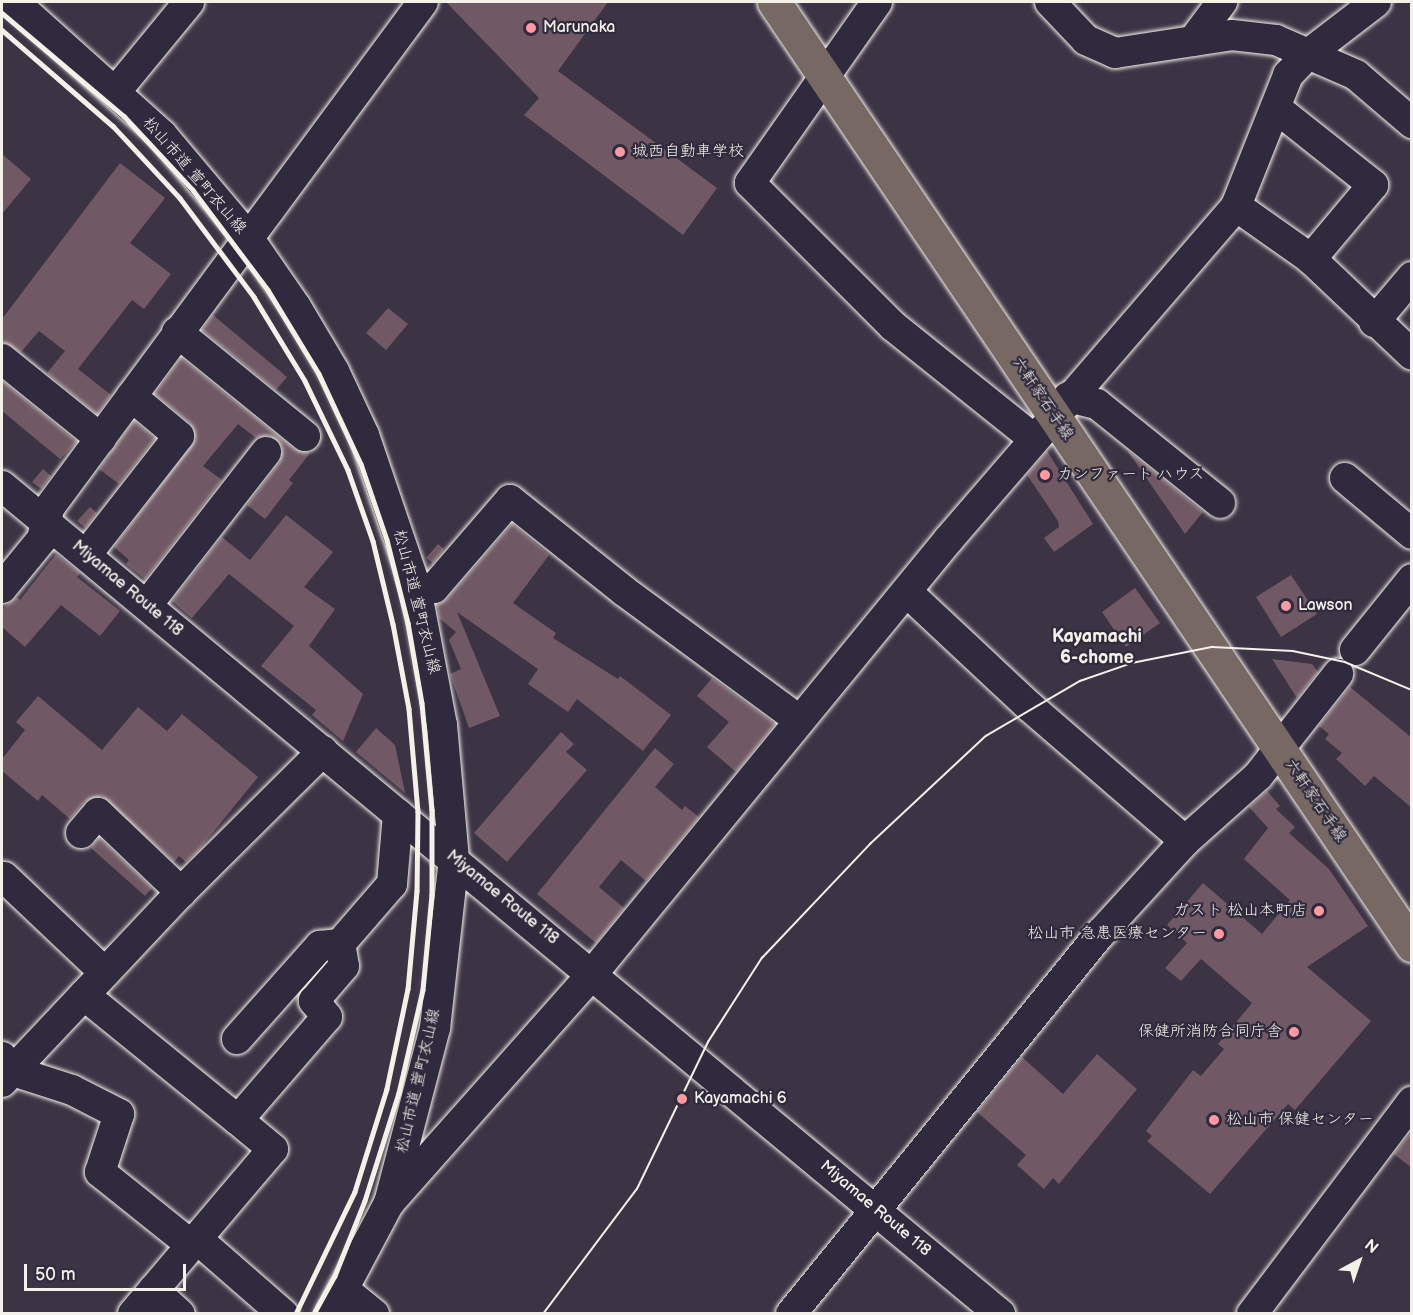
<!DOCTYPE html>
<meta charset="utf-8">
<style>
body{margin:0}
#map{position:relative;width:1413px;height:1315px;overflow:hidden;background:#3c3345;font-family:"Balsamiq Sans","Klee One",sans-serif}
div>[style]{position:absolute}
.building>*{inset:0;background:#705964}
.roads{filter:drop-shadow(0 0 2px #f4f1e8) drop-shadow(0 0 2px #f4f1e8)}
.minor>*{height:30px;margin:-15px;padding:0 15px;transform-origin:15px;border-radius:15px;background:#2f2a3d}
.major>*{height:33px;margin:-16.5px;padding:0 16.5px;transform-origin:16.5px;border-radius:16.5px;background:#776864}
.tram>*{height:1.5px;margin:-0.75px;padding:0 0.75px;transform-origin:0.75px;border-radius:0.75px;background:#f4f1e8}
.rail>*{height:4.5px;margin:-2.25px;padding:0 2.25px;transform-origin:2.25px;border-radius:2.25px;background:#f4f1e8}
.dots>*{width:16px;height:16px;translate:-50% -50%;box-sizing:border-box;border:3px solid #2f2a3d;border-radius:50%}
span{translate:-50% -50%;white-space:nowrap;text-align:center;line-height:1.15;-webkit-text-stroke:4.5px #2f2a3d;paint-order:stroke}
.poi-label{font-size:16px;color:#f4f1e8}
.left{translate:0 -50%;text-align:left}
.right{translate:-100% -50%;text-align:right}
.street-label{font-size:16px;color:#f4f1e8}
.neighbourhood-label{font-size:18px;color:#f4f1e8;font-weight:700}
.frame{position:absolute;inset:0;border:3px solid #f4f1e8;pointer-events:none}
.north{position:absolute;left:1329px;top:1231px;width:60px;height:60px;-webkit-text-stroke:4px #2f2a3d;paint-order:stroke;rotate:40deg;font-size:16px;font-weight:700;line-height:24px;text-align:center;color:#f4f1e8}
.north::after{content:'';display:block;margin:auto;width:21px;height:27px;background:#f4f1e8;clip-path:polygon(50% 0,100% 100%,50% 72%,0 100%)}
.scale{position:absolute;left:24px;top:1264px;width:162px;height:27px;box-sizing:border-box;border:3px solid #f4f1e8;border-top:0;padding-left:8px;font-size:18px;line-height:21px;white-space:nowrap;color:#f4f1e8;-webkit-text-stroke:4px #2f2a3d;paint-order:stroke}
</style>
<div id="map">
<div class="building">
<i style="clip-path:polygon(446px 2px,608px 2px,558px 71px,717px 188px,683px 235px,524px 115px,539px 98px)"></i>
<i style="clip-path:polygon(2px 154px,31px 179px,2px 214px)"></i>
<i style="clip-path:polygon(120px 163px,165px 198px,130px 243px,171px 274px,144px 309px,132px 300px,78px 369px,111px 395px,97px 414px,47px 373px,65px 351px,39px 331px,21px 352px,2px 342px,2px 319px)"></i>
<i style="clip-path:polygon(388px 308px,408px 324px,386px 350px,366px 333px)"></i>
<i style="clip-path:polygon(213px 315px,287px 377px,276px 390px,202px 330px)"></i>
<i style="clip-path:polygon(181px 358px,294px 449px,310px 453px,289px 480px,293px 483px,265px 519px,247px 505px,280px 462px,282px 446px,269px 435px,256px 438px,238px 424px,203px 466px,222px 480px,145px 579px,126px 564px,129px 560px,114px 547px,196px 439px,190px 423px,155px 394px)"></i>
<i style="clip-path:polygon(2px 381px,77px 442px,60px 459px,2px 411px)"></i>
<i style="clip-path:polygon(134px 421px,155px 439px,119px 484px,99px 469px)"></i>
<i style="clip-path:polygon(1127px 450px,1203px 512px,1185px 534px)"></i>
<i style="clip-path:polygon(1047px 451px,1093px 524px,1054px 552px,1044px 538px,1059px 527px,1058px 521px,1027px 475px)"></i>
<i style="clip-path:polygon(43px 469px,51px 476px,41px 489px,32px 482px)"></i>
<i style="clip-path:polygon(90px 507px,97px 513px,85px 528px,77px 521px)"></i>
<i style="clip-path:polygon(286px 515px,333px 552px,304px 587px,335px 609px,309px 646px,363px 694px,343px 741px,312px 715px,316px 710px,261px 666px,294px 626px,229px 574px,192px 618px,172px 601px,222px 537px,250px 560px)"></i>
<i style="clip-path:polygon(512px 524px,549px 555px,513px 603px,556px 633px,553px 638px,618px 679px,620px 676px,671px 715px,643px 751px,577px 699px,568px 712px,528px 684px,538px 669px,457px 612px,500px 716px,469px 728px,450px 674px,461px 669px,449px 640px,456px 632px,439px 618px,437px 605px,447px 599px)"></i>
<i style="clip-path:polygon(438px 544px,444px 549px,433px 563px,426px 558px)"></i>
<i style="clip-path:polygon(56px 554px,80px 573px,77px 577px,120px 611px,100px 636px,61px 605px,25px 647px,2px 627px,2px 609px,17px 597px,20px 600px)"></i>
<i style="clip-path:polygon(1291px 575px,1317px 614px,1281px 637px,1256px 597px)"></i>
<i style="clip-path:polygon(1135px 588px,1160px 623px,1126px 647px,1102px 612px)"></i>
<i style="clip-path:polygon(1272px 659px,1312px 664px,1318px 672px,1297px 698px)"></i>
<i style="clip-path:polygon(712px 678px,775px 724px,736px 772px,707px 747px,729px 722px,697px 696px)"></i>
<i style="clip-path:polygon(1350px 687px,1412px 738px,1412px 808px,1374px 776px,1365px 786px,1336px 759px,1342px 753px,1325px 739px,1329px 734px,1319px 726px)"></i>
<i style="clip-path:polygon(38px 696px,102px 750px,138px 707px,167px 731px,182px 714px,258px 777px,197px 852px,186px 862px,179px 856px,174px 862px,102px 796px,85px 801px,70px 819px,42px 795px,38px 801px,2px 771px,2px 759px,25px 730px,16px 722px)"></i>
<i style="clip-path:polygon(376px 728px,395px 745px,405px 793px,356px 752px)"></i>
<i style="clip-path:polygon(561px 732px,574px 744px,566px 752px,587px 770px,507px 862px,474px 833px)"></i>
<i style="clip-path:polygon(655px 748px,674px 764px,655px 787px,682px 810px,685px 806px,699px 817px,646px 881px,621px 860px,599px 887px,624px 908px,596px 943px,537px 894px)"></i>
<i style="clip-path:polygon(1267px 791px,1280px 806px,1276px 809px,1295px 827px,1289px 833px,1329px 869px,1368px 926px,1307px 967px,1371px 1021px,1295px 1110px,1288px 1104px,1210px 1194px,1147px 1141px,1152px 1136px,1146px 1131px,1193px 1070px,1201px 1076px,1224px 1049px,1218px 1044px,1252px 1003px,1201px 959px,1181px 981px,1165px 968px,1187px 943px,1167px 925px,1203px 883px,1262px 934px,1290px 900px,1244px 859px,1268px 828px,1249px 807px)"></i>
<i style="clip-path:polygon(99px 838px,152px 888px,145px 896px,91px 848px)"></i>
<i style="clip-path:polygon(1097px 1054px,1137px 1089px,1059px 1184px,1053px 1178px,1044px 1189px,1017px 1165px,1026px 1155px,977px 1112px,1022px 1057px,1063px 1094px)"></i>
<i style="clip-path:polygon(1412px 1131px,1412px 1168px,1394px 1154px)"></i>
</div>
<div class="roads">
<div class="minor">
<i style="left:14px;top:2px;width:199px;rotate:41.9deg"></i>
<i style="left:162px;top:135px;width:132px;rotate:49.9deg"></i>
<i style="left:247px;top:236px;width:86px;rotate:55.4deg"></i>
<i style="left:296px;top:307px;width:74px;rotate:59.3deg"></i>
<i style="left:334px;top:371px;width:71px;rotate:64.9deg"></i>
<i style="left:364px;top:435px;width:162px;rotate:71.2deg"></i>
<i style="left:416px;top:588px;width:139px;rotate:79.3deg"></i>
<i style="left:442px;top:725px;width:135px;rotate:84.9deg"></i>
<i style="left:454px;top:859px;width:170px;rotate:96.4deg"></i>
<i style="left:435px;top:1028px;width:181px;rotate:104.7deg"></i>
<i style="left:389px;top:1203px;width:126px;rotate:118deg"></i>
<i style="left:877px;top:2px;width:221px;rotate:125.1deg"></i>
<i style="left:750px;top:183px;width:202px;rotate:45deg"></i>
<i style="left:893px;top:326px;width:179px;rotate:38.7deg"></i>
<i style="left:1050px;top:2px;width:52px;rotate:46.5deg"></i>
<i style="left:1086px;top:40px;width:32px;rotate:24deg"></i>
<i style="left:1115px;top:53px;width:118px;rotate:-8.7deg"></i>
<i style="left:1232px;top:35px;width:44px;rotate:6.5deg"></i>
<i style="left:1276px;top:40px;width:87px;rotate:23.6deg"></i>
<i style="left:1356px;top:75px;width:74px;rotate:40.6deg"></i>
<i style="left:1193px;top:41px;width:49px;rotate:-53.4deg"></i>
<i style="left:116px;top:91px;width:115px;rotate:-50.6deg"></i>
<i style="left:1276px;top:108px;width:124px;rotate:38.4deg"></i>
<i style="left:1373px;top:185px;width:97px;rotate:130deg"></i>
<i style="left:1236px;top:206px;width:92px;rotate:35.2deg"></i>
<i style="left:1311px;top:259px;width:139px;rotate:43.5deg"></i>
<i style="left:1374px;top:322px;width:59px;rotate:-49.8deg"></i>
<i style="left:177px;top:332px;width:165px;rotate:39.1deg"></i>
<i style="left:2px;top:359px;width:127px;rotate:38.9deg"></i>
<i style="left:1068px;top:397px;width:30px;rotate:14deg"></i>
<i style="left:1097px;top:404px;width:158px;rotate:38.8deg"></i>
<i style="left:1345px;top:478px;width:87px;rotate:39.9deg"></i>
<i style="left:2px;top:486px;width:1297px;rotate:39.68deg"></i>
<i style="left:86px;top:555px;width:151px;rotate:-52deg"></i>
<i style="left:179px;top:436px;width:62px;rotate:-140.2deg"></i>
<i style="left:2px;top:588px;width:63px;rotate:-50.8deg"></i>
<i style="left:42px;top:539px;width:32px;rotate:-77deg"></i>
<i style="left:49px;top:508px;width:629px;rotate:-53.53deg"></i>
<i style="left:416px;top:588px;width:18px"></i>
<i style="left:434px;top:588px;width:116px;rotate:-49.2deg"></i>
<i style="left:510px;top:500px;width:146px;rotate:38.6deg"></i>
<i style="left:624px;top:591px;width:217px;rotate:36.4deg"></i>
<i style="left:907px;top:592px;width:168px;rotate:43.1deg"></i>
<i style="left:1030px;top:707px;width:205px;rotate:40.8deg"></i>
<i style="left:147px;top:605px;width:194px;rotate:-52.1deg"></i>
<i style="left:1355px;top:650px;width:91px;rotate:-51.2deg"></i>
<i style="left:81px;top:833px;width:26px;rotate:-50deg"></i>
<i style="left:98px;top:813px;width:115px;rotate:43.6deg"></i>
<i style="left:4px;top:877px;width:139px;rotate:43.5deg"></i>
<i style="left:84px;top:995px;width:198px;rotate:39.1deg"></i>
<i style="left:237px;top:1039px;width:125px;rotate:-48.3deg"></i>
<i style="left:320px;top:946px;width:20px;rotate:-6deg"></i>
<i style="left:2px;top:1057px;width:18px;rotate:52deg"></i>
<i style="left:13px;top:1071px;width:62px;rotate:17.9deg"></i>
<i style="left:72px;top:1090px;width:53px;rotate:27.1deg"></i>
<i style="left:119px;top:1114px;width:61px;rotate:108.1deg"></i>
<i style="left:100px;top:1172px;width:117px;rotate:38.7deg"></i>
<i style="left:2px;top:1082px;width:261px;rotate:-46.7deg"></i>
<i style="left:181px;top:892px;width:200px;rotate:-44.8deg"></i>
<i style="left:389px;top:1203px;width:307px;rotate:-48.4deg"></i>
<i style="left:593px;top:973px;width:561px;rotate:-50.64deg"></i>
<i style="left:949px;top:539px;width:440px;rotate:-49.2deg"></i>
<i style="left:1236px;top:206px;width:141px;rotate:-68.3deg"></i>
<i style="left:1288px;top:75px;width:28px;rotate:-46deg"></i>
<i style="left:1307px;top:55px;width:87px;rotate:-37.5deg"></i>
<i style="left:196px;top:1238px;width:116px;rotate:41.1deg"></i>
<i style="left:343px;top:1289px;width:40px;rotate:39deg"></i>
<i style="left:153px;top:1290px;width:36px;rotate:42deg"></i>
<i style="left:133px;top:1314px;width:216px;rotate:-49.7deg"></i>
<i style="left:273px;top:1149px;width:45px;rotate:-140.4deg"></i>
<i style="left:238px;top:1120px;width:136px;rotate:-49.2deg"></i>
<i style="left:327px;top:1017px;width:21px;rotate:-129deg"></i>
<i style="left:314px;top:1001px;width:46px;rotate:-49.4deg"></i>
<i style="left:344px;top:966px;width:22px;rotate:-100deg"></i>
<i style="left:340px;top:944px;width:79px;rotate:-49.1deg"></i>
<i style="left:392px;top:884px;width:70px;rotate:-85.1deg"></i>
<i style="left:791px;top:1314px;width:491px;rotate:-50.9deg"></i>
<i style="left:1101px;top:933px;width:125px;rotate:-47.6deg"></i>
<i style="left:1185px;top:841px;width:98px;rotate:-41.7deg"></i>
<i style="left:1258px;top:776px;width:130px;rotate:-51.9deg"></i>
<i style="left:1252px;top:1314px;width:266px;rotate:-53deg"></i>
</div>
<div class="major">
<i style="left:774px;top:2px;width:1139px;rotate:55.92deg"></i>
</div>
</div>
<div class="tram">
<i style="left:543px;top:1314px;width:156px;rotate:-53.1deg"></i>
<i style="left:637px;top:1189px;width:163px;rotate:-64.2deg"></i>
<i style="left:708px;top:1042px;width:100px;rotate:-57.3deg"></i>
<i style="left:762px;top:958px;width:157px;rotate:-46.5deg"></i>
<i style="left:870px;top:844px;width:158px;rotate:-43deg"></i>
<i style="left:986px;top:736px;width:109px;rotate:-30.3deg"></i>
<i style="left:1080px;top:681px;width:55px;rotate:-19.1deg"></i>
<i style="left:1132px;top:663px;width:82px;rotate:-11.3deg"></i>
<i style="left:1212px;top:647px;width:81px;rotate:2.8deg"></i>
<i style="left:1293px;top:651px;width:53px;rotate:11.9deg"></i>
<i style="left:1345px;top:662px;width:73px;rotate:22.7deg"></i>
</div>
<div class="rail">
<i style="left:2px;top:13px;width:160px;rotate:40.2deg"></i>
<i style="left:124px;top:116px;width:101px;rotate:47deg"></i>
<i style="left:193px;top:190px;width:125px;rotate:53.1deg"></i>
<i style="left:268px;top:290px;width:98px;rotate:58.7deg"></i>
<i style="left:319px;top:374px;width:99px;rotate:65deg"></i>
<i style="left:361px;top:464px;width:80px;rotate:71.1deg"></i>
<i style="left:387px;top:540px;width:86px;rotate:75.8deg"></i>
<i style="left:408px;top:623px;width:81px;rotate:80.1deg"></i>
<i style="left:422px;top:703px;width:107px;rotate:84.7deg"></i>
<i style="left:432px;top:810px;width:85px;rotate:90deg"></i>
<i style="left:432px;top:895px;width:95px;rotate:95.4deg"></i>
<i style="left:423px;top:990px;width:106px;rotate:103.1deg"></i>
<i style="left:399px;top:1093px;width:113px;rotate:107.5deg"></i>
<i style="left:365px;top:1201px;width:81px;rotate:111.8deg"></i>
<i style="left:335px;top:1276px;width:43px;rotate:118.9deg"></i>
<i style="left:2px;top:30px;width:147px;rotate:40.9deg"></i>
<i style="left:113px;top:126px;width:98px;rotate:47.1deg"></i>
<i style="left:180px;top:198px;width:124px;rotate:53.2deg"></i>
<i style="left:254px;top:297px;width:98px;rotate:58.7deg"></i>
<i style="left:305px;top:381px;width:99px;rotate:64.2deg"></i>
<i style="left:348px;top:470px;width:75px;rotate:70.6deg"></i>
<i style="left:373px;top:541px;width:85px;rotate:76.5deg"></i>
<i style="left:393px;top:624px;width:86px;rotate:79.3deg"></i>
<i style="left:409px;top:709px;width:103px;rotate:85deg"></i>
<i style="left:418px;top:812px;width:79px;rotate:90.7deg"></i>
<i style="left:417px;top:891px;width:98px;rotate:95.2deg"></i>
<i style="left:408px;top:989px;width:102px;rotate:101.9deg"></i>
<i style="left:387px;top:1089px;width:108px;rotate:107.3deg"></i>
<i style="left:355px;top:1192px;width:136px;rotate:115.8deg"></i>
</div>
<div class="dots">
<i style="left:531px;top:28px;background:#ff9aa2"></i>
<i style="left:620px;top:152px;background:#ff9aa2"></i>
<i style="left:1045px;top:475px;background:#ff9aa2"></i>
<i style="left:1286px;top:606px;background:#ff9aa2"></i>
<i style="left:1319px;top:911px;background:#ff9aa2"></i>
<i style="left:1219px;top:934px;background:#ff9aa2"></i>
<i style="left:1294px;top:1032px;background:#ff9aa2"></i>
<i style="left:682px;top:1099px;background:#ff9aa2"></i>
<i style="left:1214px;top:1120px;background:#ff9aa2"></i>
</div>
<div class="poi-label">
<span class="left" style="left:543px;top:28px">Marunaka</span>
<span class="left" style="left:632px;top:152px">城西自動車学校</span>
<span class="left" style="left:1057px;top:475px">カンファート ハウス</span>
<span class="left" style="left:1298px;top:606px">Lawson</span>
<span class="right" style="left:1307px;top:911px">ガスト 松山本町店</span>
<span class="right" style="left:1207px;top:934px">松山市 急患医療センター</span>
<span class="right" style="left:1282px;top:1032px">保健所消防合同庁舎</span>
<span class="left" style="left:694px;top:1099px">Kayamachi 6</span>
<span class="left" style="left:1226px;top:1120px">松山市 保健センター</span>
</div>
<div class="street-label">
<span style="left:194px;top:176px;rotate:49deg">松山市道 萱町衣山線</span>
<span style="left:1042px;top:399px;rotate:56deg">六軒家石手線</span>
<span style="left:127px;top:589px;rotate:40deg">Miyamae Route 118</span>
<span style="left:416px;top:602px;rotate:76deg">松山市道 萱町衣山線</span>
<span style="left:1315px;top:801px;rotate:56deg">六軒家石手線</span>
<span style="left:502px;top:898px;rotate:39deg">Miyamae Route 118</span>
<span style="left:419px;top:1081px;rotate:-77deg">松山市道 萱町衣山線</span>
<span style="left:875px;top:1209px;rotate:40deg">Miyamae Route 118</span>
</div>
<div class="neighbourhood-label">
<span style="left:1097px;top:648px">Kayamachi<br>6-chome</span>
</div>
<div class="frame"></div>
<div class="north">N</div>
<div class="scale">50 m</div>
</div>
